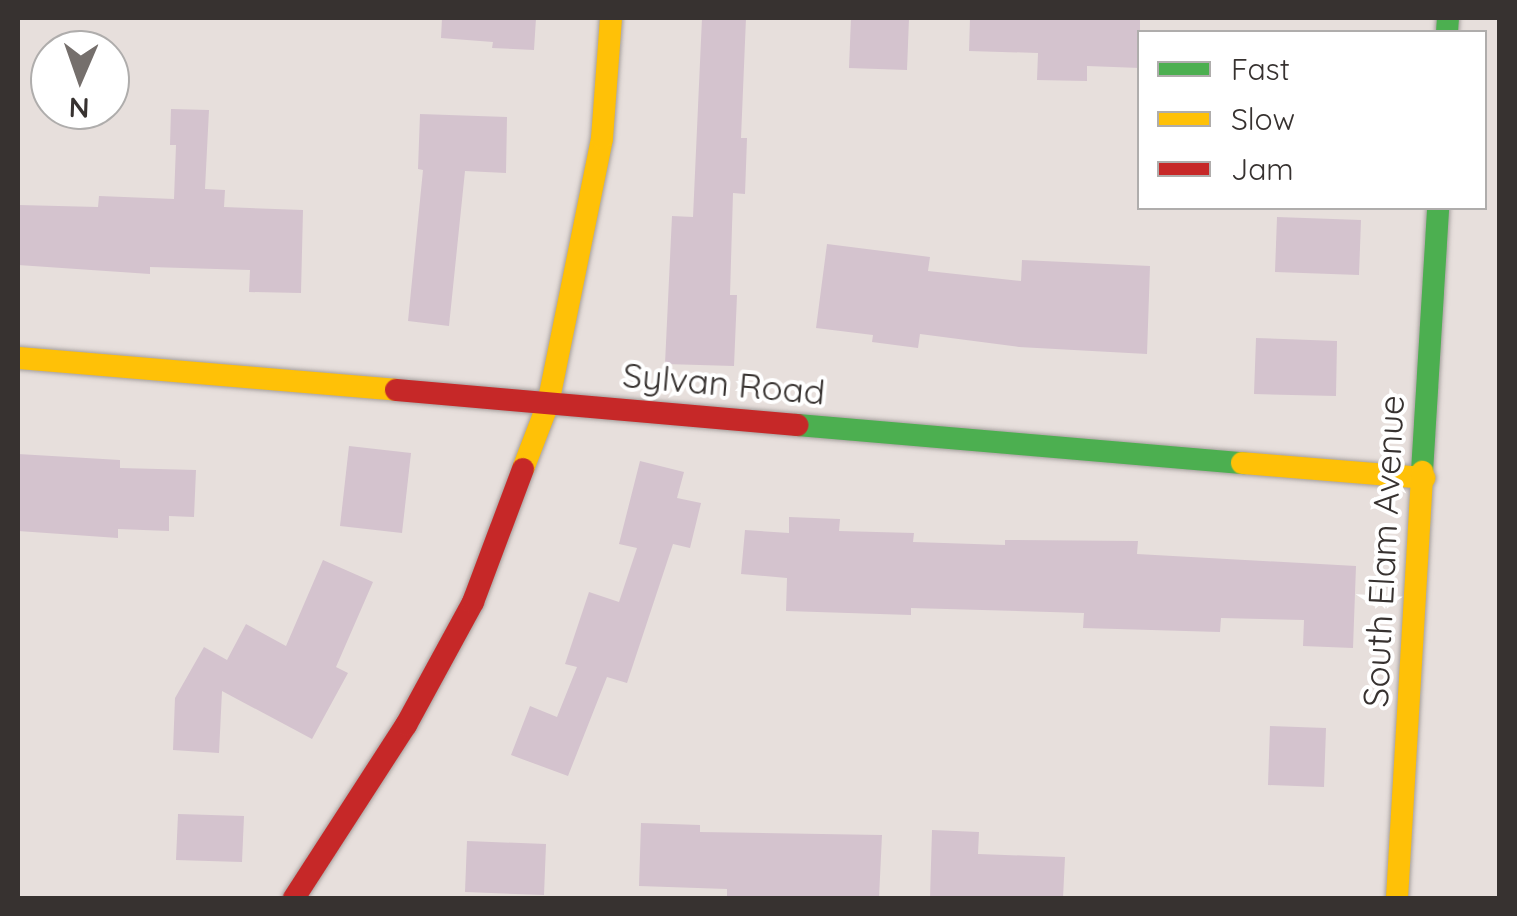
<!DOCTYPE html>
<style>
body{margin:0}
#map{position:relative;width:1517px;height:916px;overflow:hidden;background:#e7dfdc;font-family:Quicksand,sans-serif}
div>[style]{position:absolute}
.building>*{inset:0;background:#d4c3ce}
.roads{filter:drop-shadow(0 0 2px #a59f9d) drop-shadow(0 0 2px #a59f9d)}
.fast>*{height:22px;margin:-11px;padding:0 11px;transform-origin:11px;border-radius:11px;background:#4caf50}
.slow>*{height:22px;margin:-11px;padding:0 11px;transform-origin:11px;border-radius:11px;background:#ffc107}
.jam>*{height:22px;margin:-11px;padding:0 11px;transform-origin:11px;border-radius:11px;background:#c62828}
span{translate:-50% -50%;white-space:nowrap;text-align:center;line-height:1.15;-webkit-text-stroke:8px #fff;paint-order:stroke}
.street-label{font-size:35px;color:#373230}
.frame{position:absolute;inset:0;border:20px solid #373230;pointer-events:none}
.legend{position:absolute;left:1137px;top:30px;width:350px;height:180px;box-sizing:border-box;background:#fff;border:2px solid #afadac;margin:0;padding:12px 18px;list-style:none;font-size:30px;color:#373230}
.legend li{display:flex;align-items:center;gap:20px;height:50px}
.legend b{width:50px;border:2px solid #afadac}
.north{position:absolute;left:30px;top:30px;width:100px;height:100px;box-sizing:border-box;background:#fff;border:2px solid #afadac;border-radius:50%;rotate:182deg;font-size:28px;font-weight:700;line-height:40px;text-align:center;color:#373230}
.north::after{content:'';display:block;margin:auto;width:35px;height:45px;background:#756f6c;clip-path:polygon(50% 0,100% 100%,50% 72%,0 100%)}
</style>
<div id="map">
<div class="building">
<i style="clip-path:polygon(442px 18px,536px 18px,534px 50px,492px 48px,493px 42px,441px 38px)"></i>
<i style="clip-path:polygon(702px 18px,746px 18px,741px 138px,747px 138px,745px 194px,733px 193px,730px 295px,737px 295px,734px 366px,665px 364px,672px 216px,693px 217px)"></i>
<i style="clip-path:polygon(851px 18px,909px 18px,907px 70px,849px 68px)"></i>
<i style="clip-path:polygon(970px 18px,1140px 18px,1140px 68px,1087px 66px,1087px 81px,1037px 80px,1038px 53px,969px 51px)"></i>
<i style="clip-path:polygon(171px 109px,209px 110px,205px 189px,225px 190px,224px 207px,303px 210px,301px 293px,249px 292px,250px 270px,150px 267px,150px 274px,18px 265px,19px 205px,98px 207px,99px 196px,174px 199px,176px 145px,170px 145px)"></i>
<i style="clip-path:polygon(420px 114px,507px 117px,506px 173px,465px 171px,449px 326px,408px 321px,423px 170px,418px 169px)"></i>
<i style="clip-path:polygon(1277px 217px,1361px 220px,1359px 275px,1275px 272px)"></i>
<i style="clip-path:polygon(827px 244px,930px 257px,928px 271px,1021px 281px,1022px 260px,1150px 266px,1147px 354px,1019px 347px,920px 334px,918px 348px,872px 342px,873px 335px,816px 328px)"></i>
<i style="clip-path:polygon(1256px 338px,1337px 341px,1336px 396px,1254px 394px)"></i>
<i style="clip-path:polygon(349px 446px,411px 453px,402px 533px,340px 526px)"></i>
<i style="clip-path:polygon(18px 454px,120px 460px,120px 468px,196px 470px,194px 517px,169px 516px,169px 531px,118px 529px,118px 538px,18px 531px)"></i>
<i style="clip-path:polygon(640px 461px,684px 472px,677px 498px,701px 503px,690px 548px,673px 544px,627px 683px,607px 677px,568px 776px,511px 755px,530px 706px,557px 717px,577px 667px,565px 664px,589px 592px,619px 602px,637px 548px,619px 544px)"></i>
<i style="clip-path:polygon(789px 517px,840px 519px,839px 531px,914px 533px,913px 542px,1005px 545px,1005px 540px,1138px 541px,1137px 554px,1356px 566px,1353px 648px,1303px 646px,1304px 620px,1221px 618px,1220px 632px,1083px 628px,1084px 613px,911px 608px,911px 615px,786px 611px,787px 578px,741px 574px,745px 530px,789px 533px)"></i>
<i style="clip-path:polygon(323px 560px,373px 582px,336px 667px,348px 673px,312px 739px,222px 691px,219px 753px,173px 750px,175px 698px,204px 647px,227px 660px,246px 624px,286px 646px)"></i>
<i style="clip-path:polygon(1270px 726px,1326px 728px,1324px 787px,1268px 785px)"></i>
<i style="clip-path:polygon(178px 814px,244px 816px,242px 862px,176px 860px)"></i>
<i style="clip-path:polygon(641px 823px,700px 825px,700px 832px,882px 835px,879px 898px,727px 898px,727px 889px,639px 886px)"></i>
<i style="clip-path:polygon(932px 830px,979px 832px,978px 854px,1065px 857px,1063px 898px,930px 898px)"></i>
<i style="clip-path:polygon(467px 841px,546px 844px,544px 895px,465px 892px)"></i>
</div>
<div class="roads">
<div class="fast">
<i style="left:1447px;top:32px;width:14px;rotate:-86deg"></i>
<i style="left:797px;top:425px;width:447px;rotate:4.9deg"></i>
<i style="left:1422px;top:472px;width:264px;rotate:-86.5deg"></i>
</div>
<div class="slow">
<i style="left:18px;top:358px;width:379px;rotate:4.8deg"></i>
<i style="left:1242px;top:463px;width:183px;rotate:4.7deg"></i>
<i style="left:523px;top:469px;width:70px;rotate:-69deg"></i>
<i style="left:548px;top:404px;width:271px;rotate:-78.5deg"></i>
<i style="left:602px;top:138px;width:120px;rotate:-85.7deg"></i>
<i style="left:1397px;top:898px;width:427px;rotate:-86.6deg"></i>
</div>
<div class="jam">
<i style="left:396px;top:390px;width:403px;rotate:5deg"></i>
<i style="left:294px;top:898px;width:206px;rotate:-57.1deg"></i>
<i style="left:406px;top:725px;width:140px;rotate:-61.4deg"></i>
<i style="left:473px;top:602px;width:142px;rotate:-69.4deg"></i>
</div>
</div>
<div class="street-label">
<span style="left:724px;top:383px;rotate:5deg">Sylvan Road</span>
<span style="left:1383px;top:551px;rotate:-87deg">South Elam Avenue</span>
</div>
<div class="frame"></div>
<ul class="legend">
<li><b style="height:12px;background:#4caf50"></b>Fast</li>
<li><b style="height:12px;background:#ffc107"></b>Slow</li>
<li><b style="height:12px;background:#c62828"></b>Jam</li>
</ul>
<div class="north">N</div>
</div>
